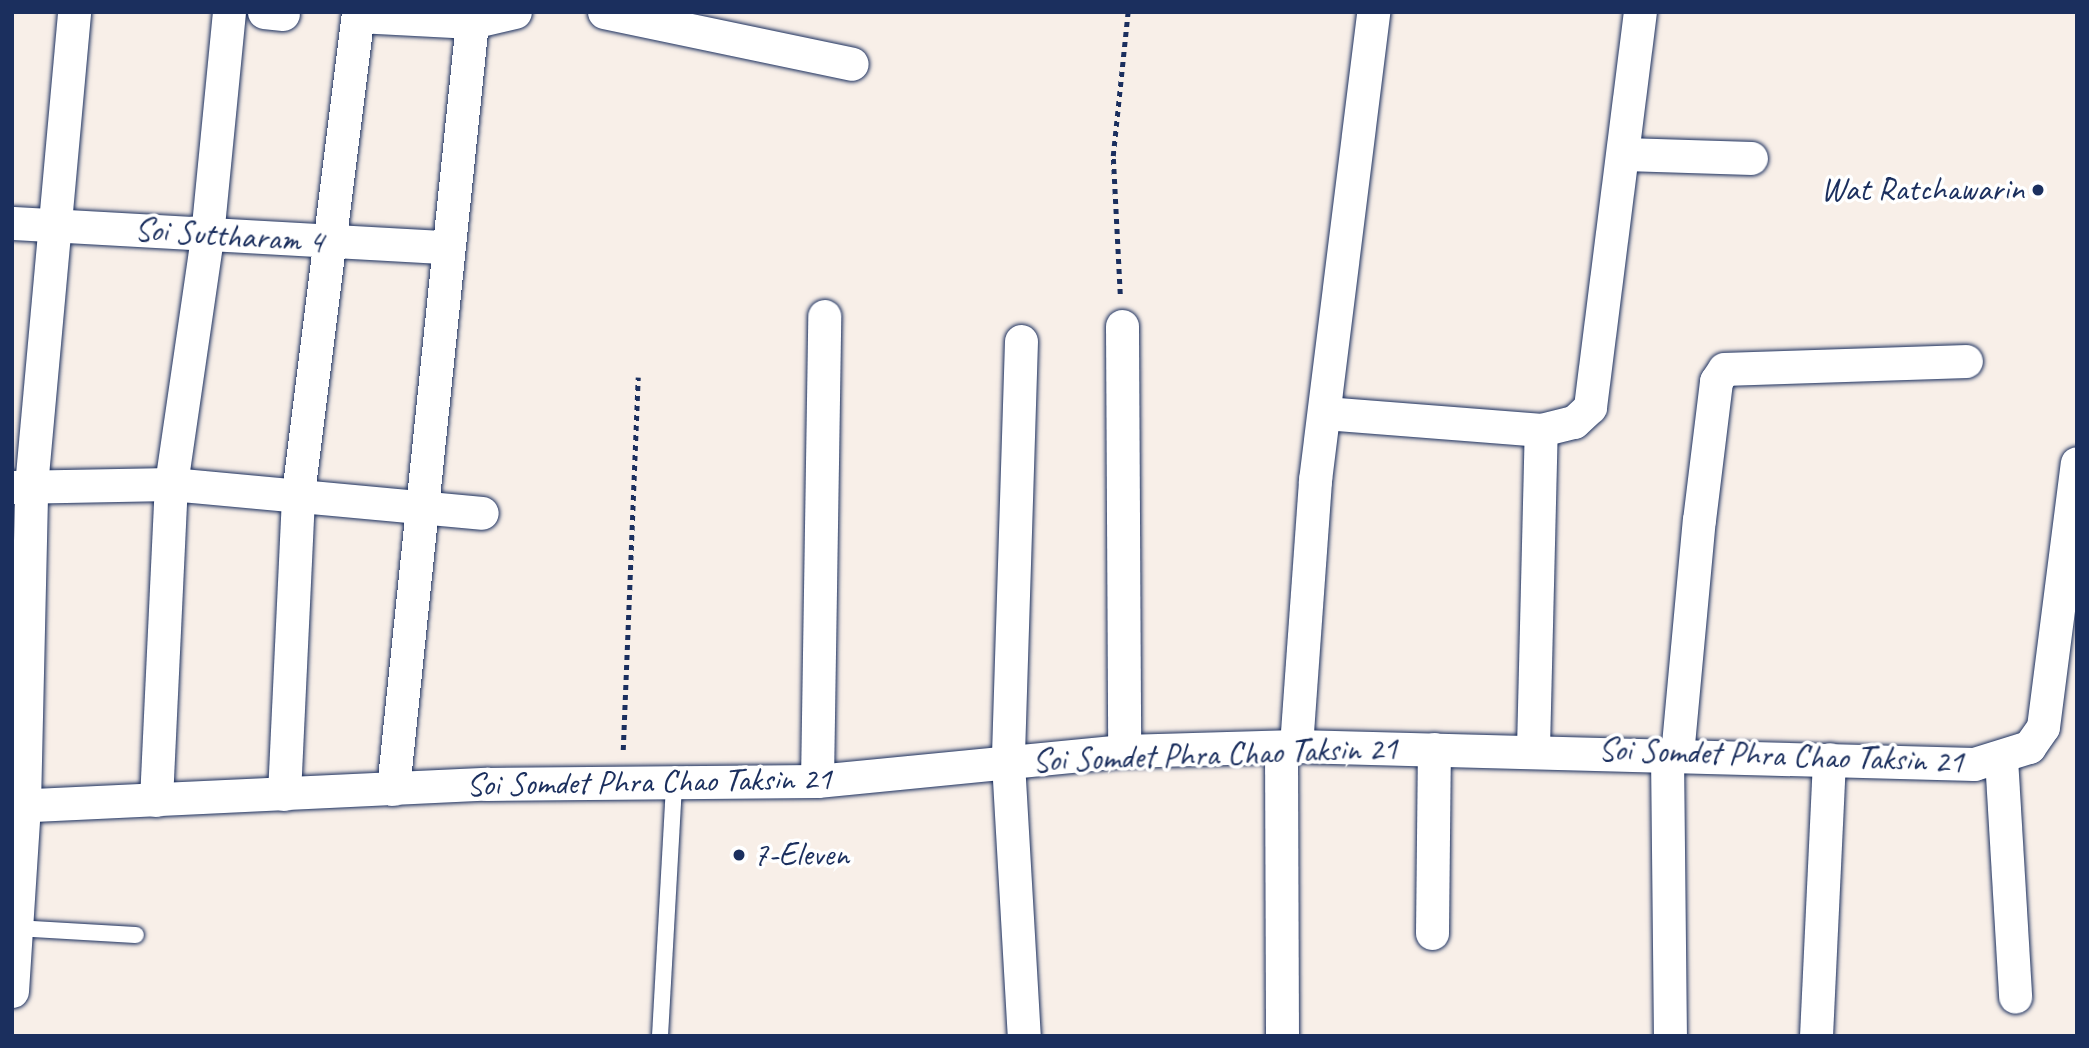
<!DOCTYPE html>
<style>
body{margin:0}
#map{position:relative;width:2089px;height:1048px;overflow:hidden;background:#f8efe8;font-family:Caveat,sans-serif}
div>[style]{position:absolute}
.path>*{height:4.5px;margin-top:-2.25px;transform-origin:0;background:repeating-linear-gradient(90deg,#1b2f5e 0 5px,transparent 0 10px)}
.roads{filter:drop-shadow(0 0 2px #1b2f5e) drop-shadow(0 0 2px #1b2f5e)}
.service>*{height:16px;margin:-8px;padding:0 8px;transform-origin:8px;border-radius:8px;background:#fff}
.minor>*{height:33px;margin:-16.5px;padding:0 16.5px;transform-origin:16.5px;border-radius:16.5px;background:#fff}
.dots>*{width:19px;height:19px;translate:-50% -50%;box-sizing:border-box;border:4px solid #fff;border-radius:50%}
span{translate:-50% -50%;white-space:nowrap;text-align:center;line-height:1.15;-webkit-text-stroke:7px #fff;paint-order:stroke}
.poi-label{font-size:33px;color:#1b2f5e}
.right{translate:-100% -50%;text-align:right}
.left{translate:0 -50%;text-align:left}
.street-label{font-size:33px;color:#1b2f5e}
.frame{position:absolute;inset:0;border:14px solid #1b2f5e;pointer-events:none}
</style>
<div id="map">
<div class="path">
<i style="left:1120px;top:294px;width:138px;rotate:-92.9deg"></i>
<i style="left:1113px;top:156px;width:145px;rotate:-84.1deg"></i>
<i style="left:623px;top:750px;width:373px;rotate:-87.7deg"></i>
</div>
<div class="roads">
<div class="service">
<i style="left:15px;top:928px;width:121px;rotate:3.3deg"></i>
<i style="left:660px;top:1036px;width:254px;rotate:-86.8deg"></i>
</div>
<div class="minor">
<i style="left:264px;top:12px;width:19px;rotate:6deg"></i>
<i style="left:604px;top:12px;width:253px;rotate:11.8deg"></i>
<i style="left:358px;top:16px;width:114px;rotate:3deg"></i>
<i style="left:472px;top:22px;width:44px;rotate:-13.1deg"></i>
<i style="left:1625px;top:154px;width:126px;rotate:1.8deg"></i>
<i style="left:12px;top:223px;width:436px;rotate:3.2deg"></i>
<i style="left:1122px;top:326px;width:425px;rotate:89.7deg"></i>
<i style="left:1021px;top:341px;width:421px;rotate:91.8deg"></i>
<i style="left:1008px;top:762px;width:274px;rotate:86.7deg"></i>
<i style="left:1325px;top:413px;width:217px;rotate:4.5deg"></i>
<i style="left:12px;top:487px;width:159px;rotate:-1.1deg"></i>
<i style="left:171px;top:484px;width:312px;rotate:5.3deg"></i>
<i style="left:1296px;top:746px;width:267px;rotate:-85.9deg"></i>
<i style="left:1315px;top:480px;width:472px;rotate:-82.9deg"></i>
<i style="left:1281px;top:747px;width:289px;rotate:89.8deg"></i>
<i style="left:1533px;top:748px;width:318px;rotate:-88.6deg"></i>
<i style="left:1541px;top:430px;width:34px;rotate:-14deg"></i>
<i style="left:1574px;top:422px;width:22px;rotate:-43deg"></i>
<i style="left:1590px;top:407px;width:398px;rotate:-82.8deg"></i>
<i style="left:1667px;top:754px;width:282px;rotate:89.4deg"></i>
<i style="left:1677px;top:755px;width:236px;rotate:-84.7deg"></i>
<i style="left:1699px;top:520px;width:140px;rotate:-83deg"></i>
<i style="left:1716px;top:381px;width:14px;rotate:-56deg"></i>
<i style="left:1724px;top:369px;width:242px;rotate:-1.9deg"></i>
<i style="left:2001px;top:758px;width:239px;rotate:86.6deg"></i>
<i style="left:817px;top:781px;width:465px;rotate:-89.1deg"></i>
<i style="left:393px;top:789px;width:781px;rotate:-84.12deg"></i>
<i style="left:284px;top:794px;width:300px;rotate:-87.3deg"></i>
<i style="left:298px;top:494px;width:486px;rotate:-82.9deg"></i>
<i style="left:156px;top:800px;width:316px;rotate:-87.3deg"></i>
<i style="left:171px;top:484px;width:251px;rotate:-81.7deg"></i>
<i style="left:207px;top:236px;width:225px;rotate:-84.4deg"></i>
<i style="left:12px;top:806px;width:475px;rotate:-2.7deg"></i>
<i style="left:486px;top:784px;width:331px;rotate:-0.5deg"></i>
<i style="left:817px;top:781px;width:308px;rotate:-5.6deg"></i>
<i style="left:1124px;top:751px;width:172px;rotate:-1.7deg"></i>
<i style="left:1296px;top:746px;width:678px;rotate:1.52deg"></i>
<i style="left:1974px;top:764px;width:58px;rotate:-17.2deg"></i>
<i style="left:2029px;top:747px;width:24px;rotate:-55deg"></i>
<i style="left:2043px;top:727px;width:266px;rotate:-82.7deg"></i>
<i style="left:1432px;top:933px;width:184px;rotate:-89.4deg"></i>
<i style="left:12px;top:991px;width:186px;rotate:-86.3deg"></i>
<i style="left:24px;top:805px;width:319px;rotate:-88.7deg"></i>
<i style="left:31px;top:486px;width:476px;rotate:-84.8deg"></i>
<i style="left:1816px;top:1036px;width:277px;rotate:-87.3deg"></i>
</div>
</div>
<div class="dots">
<i style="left:2038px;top:190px;background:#1b2f5e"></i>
<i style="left:739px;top:855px;background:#1b2f5e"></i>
</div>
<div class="poi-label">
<span class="right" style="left:2024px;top:190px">Wat Ratchawarin</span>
<span class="left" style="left:753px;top:855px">7-Eleven</span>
</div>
<div class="street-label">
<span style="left:229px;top:236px;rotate:4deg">Soi Suttharam 4</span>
<span style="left:1215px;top:755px;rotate:-2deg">Soi Somdet Phra Chao Taksin 21</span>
<span style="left:1781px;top:756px;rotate:2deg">Soi Somdet Phra Chao Taksin 21</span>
<span style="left:649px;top:782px;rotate:-1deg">Soi Somdet Phra Chao Taksin 21</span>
</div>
<div class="frame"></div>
</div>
